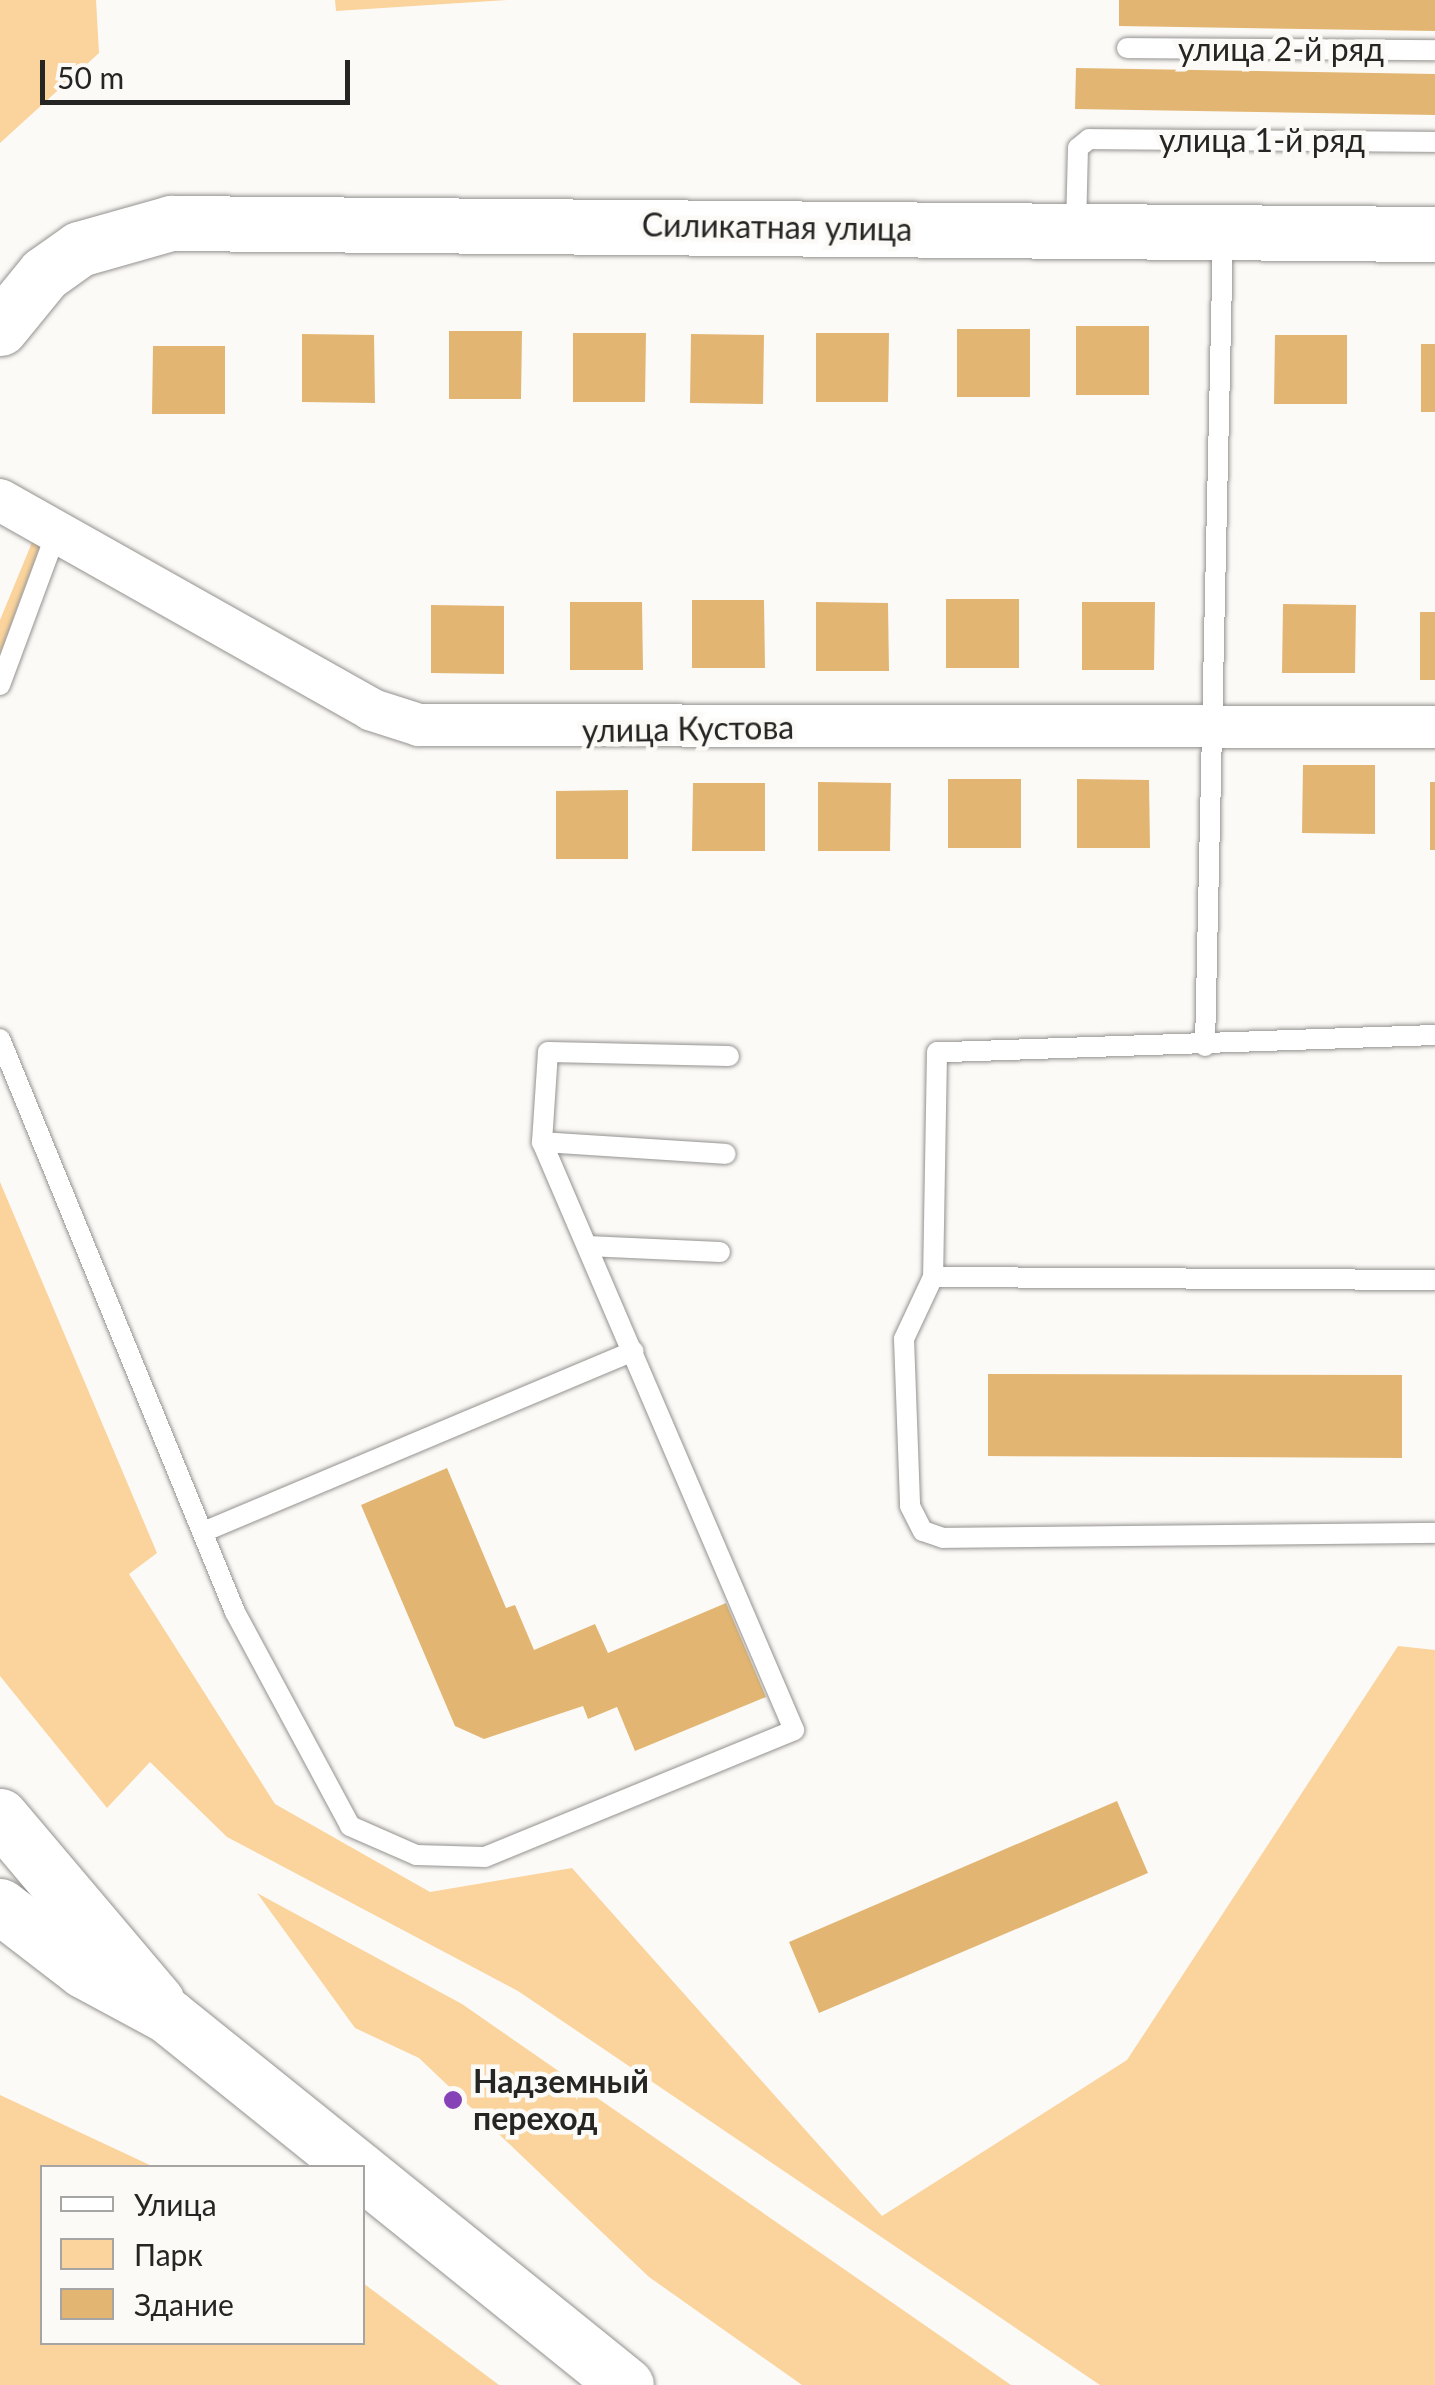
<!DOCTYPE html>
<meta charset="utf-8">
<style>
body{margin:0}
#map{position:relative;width:1435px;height:2385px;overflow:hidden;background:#fcfaf7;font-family:Lato,sans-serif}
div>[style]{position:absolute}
.green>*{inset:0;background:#fad49c}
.building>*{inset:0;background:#e2b672}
.roads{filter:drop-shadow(0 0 2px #94928f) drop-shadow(0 0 2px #94928f)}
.lane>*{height:20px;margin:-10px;padding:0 10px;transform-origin:10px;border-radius:10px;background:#fff}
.street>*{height:42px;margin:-21px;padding:0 21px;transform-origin:21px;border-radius:21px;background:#fff}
.secondary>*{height:55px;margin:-27.5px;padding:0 27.5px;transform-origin:27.5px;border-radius:27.5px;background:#fff}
.dots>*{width:28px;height:28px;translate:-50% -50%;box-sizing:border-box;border:5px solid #fcfaf7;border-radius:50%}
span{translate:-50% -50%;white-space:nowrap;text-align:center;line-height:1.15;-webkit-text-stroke:9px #fcfaf7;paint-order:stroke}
.street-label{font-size:32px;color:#252524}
.poi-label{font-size:32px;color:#252524;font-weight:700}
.left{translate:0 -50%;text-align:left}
.legend{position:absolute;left:40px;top:2165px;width:325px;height:180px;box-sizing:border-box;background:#fcfaf7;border:2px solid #a6a5a3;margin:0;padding:12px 18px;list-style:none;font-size:30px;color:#252524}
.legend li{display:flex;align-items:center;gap:20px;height:50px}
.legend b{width:50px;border:2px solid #a6a5a3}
.scale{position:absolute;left:40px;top:60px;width:310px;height:45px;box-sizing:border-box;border:5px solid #252524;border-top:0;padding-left:12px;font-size:30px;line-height:35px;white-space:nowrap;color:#252524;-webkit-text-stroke:8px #fcfaf7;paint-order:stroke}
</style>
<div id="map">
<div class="green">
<i style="clip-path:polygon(0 0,96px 0,99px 53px,0 143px)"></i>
<i style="clip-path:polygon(335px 0,507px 0,336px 11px)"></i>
<i style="clip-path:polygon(33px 540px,41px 543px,0 654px,0 620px)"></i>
<i style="clip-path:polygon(0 1182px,157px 1553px,129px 1574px,275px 1804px,430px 1892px,572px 1868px,882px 2216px,1127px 2060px,1398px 1646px,1435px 1650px,1435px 2385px,1100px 2385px,518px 1991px,227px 1837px,150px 1762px,107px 1808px,0 1676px)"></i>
<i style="clip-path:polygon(257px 1893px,462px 2004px,1011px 2385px,802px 2385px,649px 2277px,419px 2058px,355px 2028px)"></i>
<i style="clip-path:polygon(0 2095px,154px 2167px,42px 2168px,42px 2342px,362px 2342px,363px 2283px,499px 2385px,0 2385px)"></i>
</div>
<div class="building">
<i style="clip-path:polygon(1119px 0,1435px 0,1435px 31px,1119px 26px)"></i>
<i style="clip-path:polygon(1076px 68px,1435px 74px,1435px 115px,1075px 109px)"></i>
<i style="clip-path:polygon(1076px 326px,1149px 326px,1149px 395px,1076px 395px)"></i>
<i style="clip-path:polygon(957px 329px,1030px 329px,1030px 397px,957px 397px)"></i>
<i style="clip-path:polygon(449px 331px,522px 331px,521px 399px,449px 399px)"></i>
<i style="clip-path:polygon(573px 333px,646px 333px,645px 402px,573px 402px)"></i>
<i style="clip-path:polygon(816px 333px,889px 333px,888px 402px,816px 402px)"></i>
<i style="clip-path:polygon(302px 334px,374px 335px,375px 403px,302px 402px)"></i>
<i style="clip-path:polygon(691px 334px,764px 335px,763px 404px,690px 403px)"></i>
<i style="clip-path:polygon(1275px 335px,1347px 335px,1347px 404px,1274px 404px)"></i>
<i style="clip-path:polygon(1421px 344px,1435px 344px,1435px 412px,1421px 412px)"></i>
<i style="clip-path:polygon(153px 346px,225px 346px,225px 414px,152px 414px)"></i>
<i style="clip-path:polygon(946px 599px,1019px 599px,1019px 668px,946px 668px)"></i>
<i style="clip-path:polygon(692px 600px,764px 600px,765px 668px,692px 668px)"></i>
<i style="clip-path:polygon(570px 602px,642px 602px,643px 670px,570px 670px)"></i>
<i style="clip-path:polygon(816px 602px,888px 603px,889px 671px,816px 671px)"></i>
<i style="clip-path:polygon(1082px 602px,1155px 602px,1154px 670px,1082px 670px)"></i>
<i style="clip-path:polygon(1283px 604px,1356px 605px,1355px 673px,1282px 673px)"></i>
<i style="clip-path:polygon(431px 605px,504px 606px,504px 674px,431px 673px)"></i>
<i style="clip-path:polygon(1420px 612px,1435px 612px,1435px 680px,1420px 680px)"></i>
<i style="clip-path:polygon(1303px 765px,1375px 765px,1375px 834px,1302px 833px)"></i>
<i style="clip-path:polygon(948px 779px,1021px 779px,1021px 848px,948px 848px)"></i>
<i style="clip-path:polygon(1077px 779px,1149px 780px,1150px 848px,1077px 848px)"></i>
<i style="clip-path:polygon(818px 782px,891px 783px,890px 851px,818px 851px)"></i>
<i style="clip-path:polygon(1430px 782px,1435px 782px,1435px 850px,1430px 850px)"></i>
<i style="clip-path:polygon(693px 783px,765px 783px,765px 851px,692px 851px)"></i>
<i style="clip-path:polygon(628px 790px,628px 859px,556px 859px,556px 791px)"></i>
<i style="clip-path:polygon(988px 1374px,1402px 1375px,1402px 1458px,988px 1456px)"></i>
<i style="clip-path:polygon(447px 1468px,506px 1608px,515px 1605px,534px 1650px,595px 1624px,608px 1653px,726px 1603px,766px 1697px,635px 1751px,617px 1707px,588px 1719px,583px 1706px,484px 1739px,455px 1726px,361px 1505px)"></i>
<i style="clip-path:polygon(1117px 1801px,1148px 1873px,819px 2013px,789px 1942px)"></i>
</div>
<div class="roads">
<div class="lane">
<i style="left:1127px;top:48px;width:308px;rotate:0.4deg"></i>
<i style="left:1076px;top:229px;width:81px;rotate:-88.6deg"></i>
<i style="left:1078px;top:148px;width:14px;rotate:-39deg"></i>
<i style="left:1089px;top:139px;width:346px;rotate:0.5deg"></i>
<i style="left:0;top:685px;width:164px;rotate:-69.7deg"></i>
<i style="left:1435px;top:1035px;width:498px;rotate:178deg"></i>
<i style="left:937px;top:1052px;width:225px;rotate:91deg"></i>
<i style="left:933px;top:1277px;width:502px;rotate:0.34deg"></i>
<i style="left:0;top:1039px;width:619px;rotate:67.7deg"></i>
<i style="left:235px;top:1612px;width:243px;rotate:61.7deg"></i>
<i style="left:350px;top:1826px;width:72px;rotate:23.7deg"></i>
<i style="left:416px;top:1855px;width:69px;rotate:1.7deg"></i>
<i style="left:485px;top:1857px;width:334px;rotate:-22.3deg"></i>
<i style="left:794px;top:1730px;width:640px;rotate:-113.2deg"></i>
<i style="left:542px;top:1142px;width:90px;rotate:-86.2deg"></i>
<i style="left:548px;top:1052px;width:181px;rotate:1.3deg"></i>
<i style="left:1205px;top:1046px;width:812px;rotate:-88.73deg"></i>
<i style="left:542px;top:1142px;width:184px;rotate:3.7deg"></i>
<i style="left:587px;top:1246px;width:133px;rotate:2.6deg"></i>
<i style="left:933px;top:1277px;width:68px;rotate:115.1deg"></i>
<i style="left:904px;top:1339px;width:167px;rotate:87.9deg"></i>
<i style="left:910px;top:1506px;width:28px;rotate:63deg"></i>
<i style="left:923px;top:1531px;width:21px;rotate:19deg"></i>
<i style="left:943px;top:1538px;width:492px;rotate:-0.6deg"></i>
<i style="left:203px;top:1532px;width:467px;rotate:-22.8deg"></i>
</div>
<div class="street">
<i style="left:0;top:500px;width:427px;rotate:29.4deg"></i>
<i style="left:372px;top:710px;width:49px;rotate:17.7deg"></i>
<i style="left:419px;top:725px;width:1016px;rotate:0.11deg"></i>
</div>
<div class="secondary">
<i style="left:0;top:328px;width:70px;rotate:-50.8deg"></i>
<i style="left:44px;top:274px;width:43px;rotate:-35.5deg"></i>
<i style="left:79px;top:249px;width:96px;rotate:-15.8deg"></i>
<i style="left:171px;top:223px;width:1264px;rotate:0.5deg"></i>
<i style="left:0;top:1816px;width:243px;rotate:49.8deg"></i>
<i style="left:0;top:1906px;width:105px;rotate:37.6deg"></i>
<i style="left:83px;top:1970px;width:97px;rotate:28.4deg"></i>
<i style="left:168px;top:2016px;width:243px;rotate:38.8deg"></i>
<i style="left:362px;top:2172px;width:339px;rotate:38.9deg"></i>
</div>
</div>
<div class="dots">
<i style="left:453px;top:2100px;background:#8643b7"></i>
</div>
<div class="street-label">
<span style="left:1281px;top:49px">улица 2-й ряд</span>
<span style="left:1262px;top:140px">улица 1-й ряд</span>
<span style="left:777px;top:227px;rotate:1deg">Силикатная улица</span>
<span style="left:688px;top:729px;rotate:-1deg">улица Кустова</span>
</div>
<div class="poi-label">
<span class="left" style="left:473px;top:2100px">Надземный<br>переход</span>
</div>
<ul class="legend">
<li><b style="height:12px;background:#fff"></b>Улица</li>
<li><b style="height:28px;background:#fad49c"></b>Парк</li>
<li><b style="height:28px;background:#e2b672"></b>Здание</li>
</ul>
<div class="scale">50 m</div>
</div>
